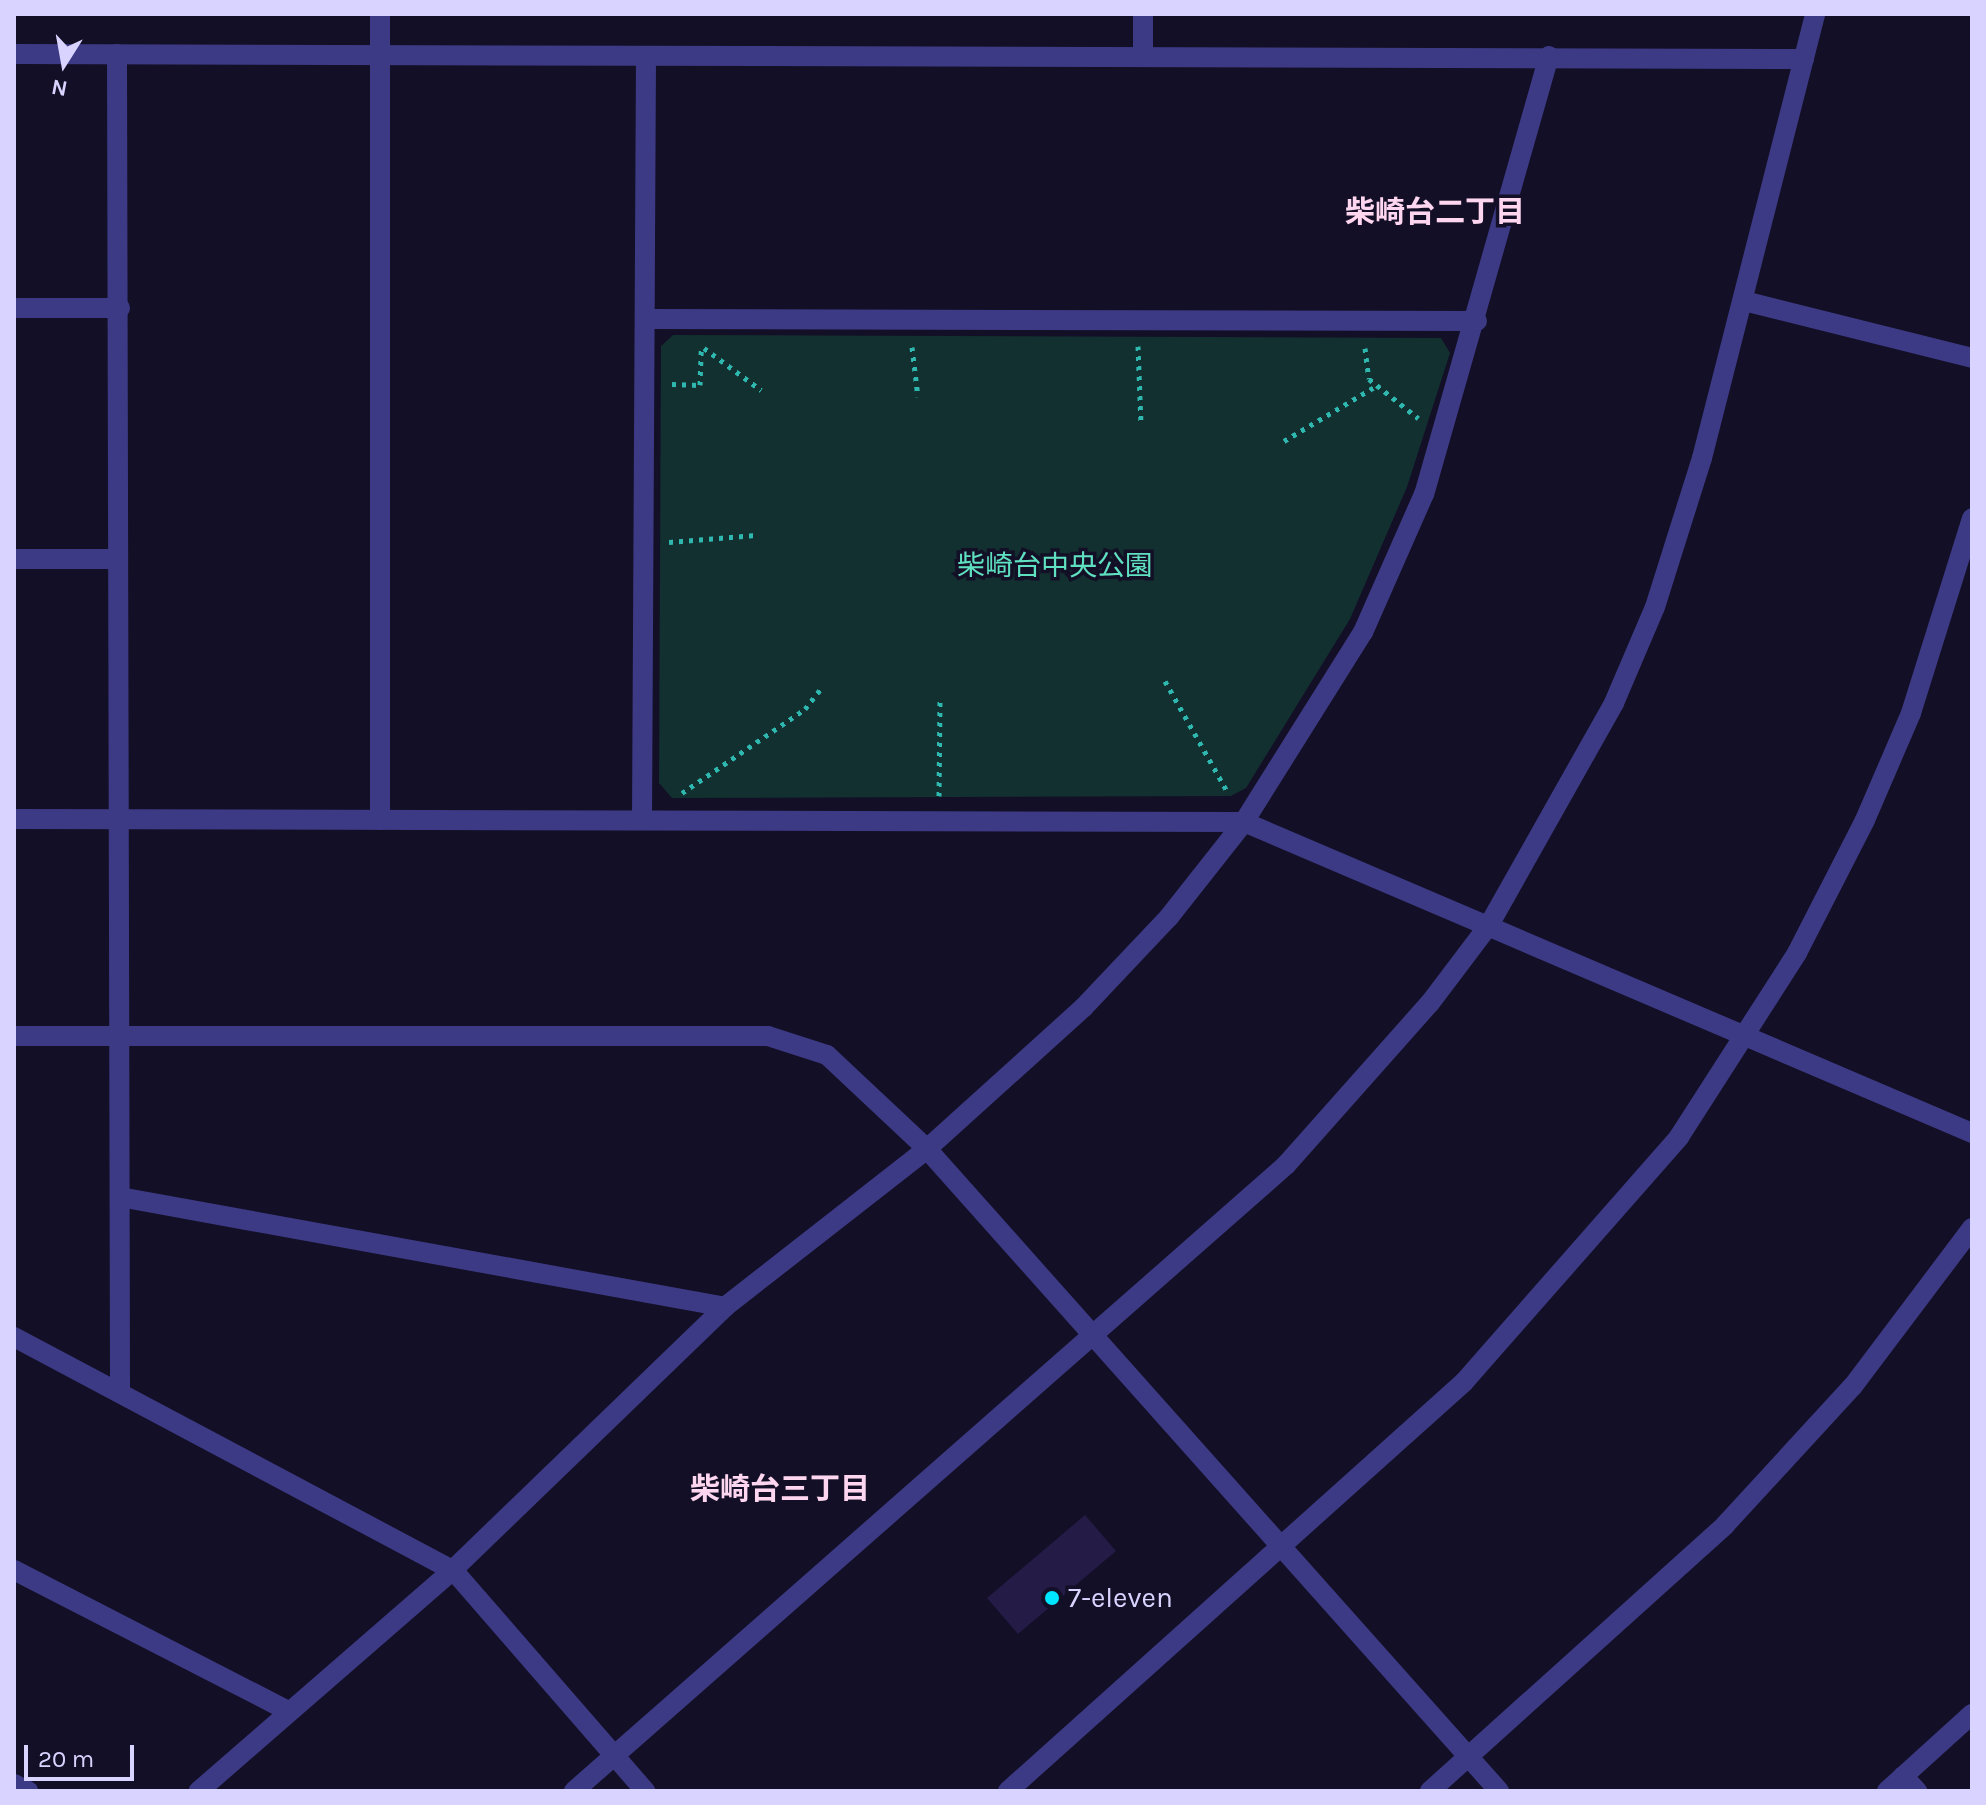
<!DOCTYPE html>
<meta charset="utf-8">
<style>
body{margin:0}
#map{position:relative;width:1986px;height:1805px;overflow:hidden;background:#130f26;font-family:Karla,"Noto Sans JP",sans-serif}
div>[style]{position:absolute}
.green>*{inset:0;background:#12302f}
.building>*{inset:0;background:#241b47}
.path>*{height:5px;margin-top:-2.5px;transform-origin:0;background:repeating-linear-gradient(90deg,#2fb8b0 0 4px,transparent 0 10px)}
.minor>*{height:20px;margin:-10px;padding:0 10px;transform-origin:10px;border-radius:10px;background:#3d3a85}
.dots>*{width:22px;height:22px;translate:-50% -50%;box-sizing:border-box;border:4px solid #130f26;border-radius:50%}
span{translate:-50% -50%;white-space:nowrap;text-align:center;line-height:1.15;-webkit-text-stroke:7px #130f26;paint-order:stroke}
.park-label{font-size:28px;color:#5fe0c0}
.poi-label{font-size:28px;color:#d9d4ff}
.left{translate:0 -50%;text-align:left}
.neighbourhood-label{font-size:30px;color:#ffd6f0;font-weight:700}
.frame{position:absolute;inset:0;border:16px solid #d9d4ff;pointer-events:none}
.north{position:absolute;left:24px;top:24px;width:80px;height:80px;-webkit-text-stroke:6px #130f26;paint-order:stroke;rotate:191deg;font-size:22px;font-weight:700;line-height:32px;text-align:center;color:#d9d4ff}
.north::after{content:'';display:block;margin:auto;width:28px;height:36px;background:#d9d4ff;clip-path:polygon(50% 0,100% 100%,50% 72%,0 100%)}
.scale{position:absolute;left:24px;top:1745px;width:110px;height:36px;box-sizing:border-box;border:4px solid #d9d4ff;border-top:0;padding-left:10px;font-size:24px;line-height:28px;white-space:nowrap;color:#d9d4ff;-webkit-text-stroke:6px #130f26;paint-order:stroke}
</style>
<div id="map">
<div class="green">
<i style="clip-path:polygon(673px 335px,1441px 338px,1450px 353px,1407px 487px,1350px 619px,1246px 788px,1231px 796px,672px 798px,659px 783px,661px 346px)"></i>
</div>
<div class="building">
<i style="clip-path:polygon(1085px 1515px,1116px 1551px,1018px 1634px,987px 1598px)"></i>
</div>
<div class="path">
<i style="left:1138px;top:346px;width:78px;rotate:87.8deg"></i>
<i style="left:912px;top:347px;width:50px;rotate:83.2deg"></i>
<i style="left:704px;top:348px;width:71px;rotate:36.4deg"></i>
<i style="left:1365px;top:348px;width:31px;rotate:83deg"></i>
<i style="left:1369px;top:379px;width:63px;rotate:38.5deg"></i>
<i style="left:672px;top:384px;width:28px;rotate:2deg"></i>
<i style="left:700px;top:385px;width:38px;rotate:-88deg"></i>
<i style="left:1284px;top:441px;width:107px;rotate:-30.9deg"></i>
<i style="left:669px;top:542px;width:87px;rotate:-4.6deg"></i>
<i style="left:1165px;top:681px;width:129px;rotate:60.6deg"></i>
<i style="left:682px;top:793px;width:149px;rotate:-34.3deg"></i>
<i style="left:805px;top:709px;width:29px;rotate:-52deg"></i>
<i style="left:939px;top:796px;width:98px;rotate:-89.4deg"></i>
</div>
<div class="minor">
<i style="left:14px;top:54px;width:1790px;rotate:0.16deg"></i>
<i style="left:117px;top:54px;width:1338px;rotate:89.87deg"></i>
<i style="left:1143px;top:55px;width:41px;rotate:-90deg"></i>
<i style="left:1549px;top:56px;width:455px;rotate:105.9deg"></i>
<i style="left:1424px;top:494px;width:151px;rotate:113.8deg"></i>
<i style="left:1363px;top:632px;width:224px;rotate:122.1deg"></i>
<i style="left:1244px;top:822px;width:792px;rotate:23.13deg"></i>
<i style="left:1744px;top:301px;width:235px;rotate:14deg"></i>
<i style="left:14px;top:308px;width:106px"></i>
<i style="left:645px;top:319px;width:832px;rotate:0.14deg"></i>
<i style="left:14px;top:559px;width:104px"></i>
<i style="left:14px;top:819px;width:1230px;rotate:0.14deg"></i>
<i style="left:1244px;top:822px;width:121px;rotate:128.3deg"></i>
<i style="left:1169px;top:917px;width:124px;rotate:133.4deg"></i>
<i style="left:1084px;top:1007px;width:212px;rotate:137.9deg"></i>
<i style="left:927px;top:1149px;width:256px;rotate:142deg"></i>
<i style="left:725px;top:1307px;width:378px;rotate:136deg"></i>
<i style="left:453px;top:1570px;width:293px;rotate:49deg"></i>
<i style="left:380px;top:820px;width:806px;rotate:-90deg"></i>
<i style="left:642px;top:820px;width:763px;rotate:-89.7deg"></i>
<i style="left:14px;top:1036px;width:754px"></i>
<i style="left:768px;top:1036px;width:62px;rotate:17.9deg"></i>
<i style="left:827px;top:1055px;width:137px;rotate:43.2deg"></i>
<i style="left:927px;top:1149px;width:860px;rotate:48.3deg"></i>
<i style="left:120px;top:1197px;width:615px;rotate:10.3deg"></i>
<i style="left:14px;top:1337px;width:497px;rotate:28deg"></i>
<i style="left:453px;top:1570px;width:337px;rotate:139deg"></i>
<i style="left:14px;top:1570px;width:308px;rotate:27.2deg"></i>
<i style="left:1903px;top:1776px;width:21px;rotate:47deg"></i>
<i style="left:14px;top:1784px;width:16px;rotate:27deg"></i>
<i style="left:574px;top:1791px;width:948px;rotate:-41.32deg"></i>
<i style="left:1286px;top:1165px;width:217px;rotate:-48.4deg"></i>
<i style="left:1430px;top:1003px;width:98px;rotate:-52.9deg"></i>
<i style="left:1489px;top:925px;width:255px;rotate:-60.6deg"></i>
<i style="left:1614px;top:703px;width:104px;rotate:-66.9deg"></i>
<i style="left:1655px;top:607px;width:156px;rotate:-72.5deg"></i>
<i style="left:1702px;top:458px;width:458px;rotate:-75.7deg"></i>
<i style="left:1008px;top:1791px;width:613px;rotate:-41.89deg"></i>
<i style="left:1464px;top:1382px;width:326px;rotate:-48.7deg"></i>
<i style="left:1679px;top:1137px;width:219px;rotate:-57.3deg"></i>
<i style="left:1797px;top:953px;width:149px;rotate:-62.9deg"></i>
<i style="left:1865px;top:820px;width:116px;rotate:-66.7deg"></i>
<i style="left:1911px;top:713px;width:204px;rotate:-72.6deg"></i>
<i style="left:1430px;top:1791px;width:397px;rotate:-42deg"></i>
<i style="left:1725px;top:1525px;width:189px;rotate:-47.4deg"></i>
<i style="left:1853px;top:1386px;width:198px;rotate:-53deg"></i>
<i style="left:1887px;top:1791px;width:115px;rotate:-42.2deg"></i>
</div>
<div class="dots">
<i style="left:1052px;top:1598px;background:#00e5ff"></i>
</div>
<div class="park-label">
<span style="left:1055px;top:566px">柴崎台中央公園</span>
</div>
<div class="poi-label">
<span class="left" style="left:1068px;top:1598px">7-eleven</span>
</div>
<div class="neighbourhood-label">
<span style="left:1435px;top:212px">柴崎台二丁目</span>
<span style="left:780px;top:1489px">柴崎台三丁目</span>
</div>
<div class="frame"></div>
<div class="north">N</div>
<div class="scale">20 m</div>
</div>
